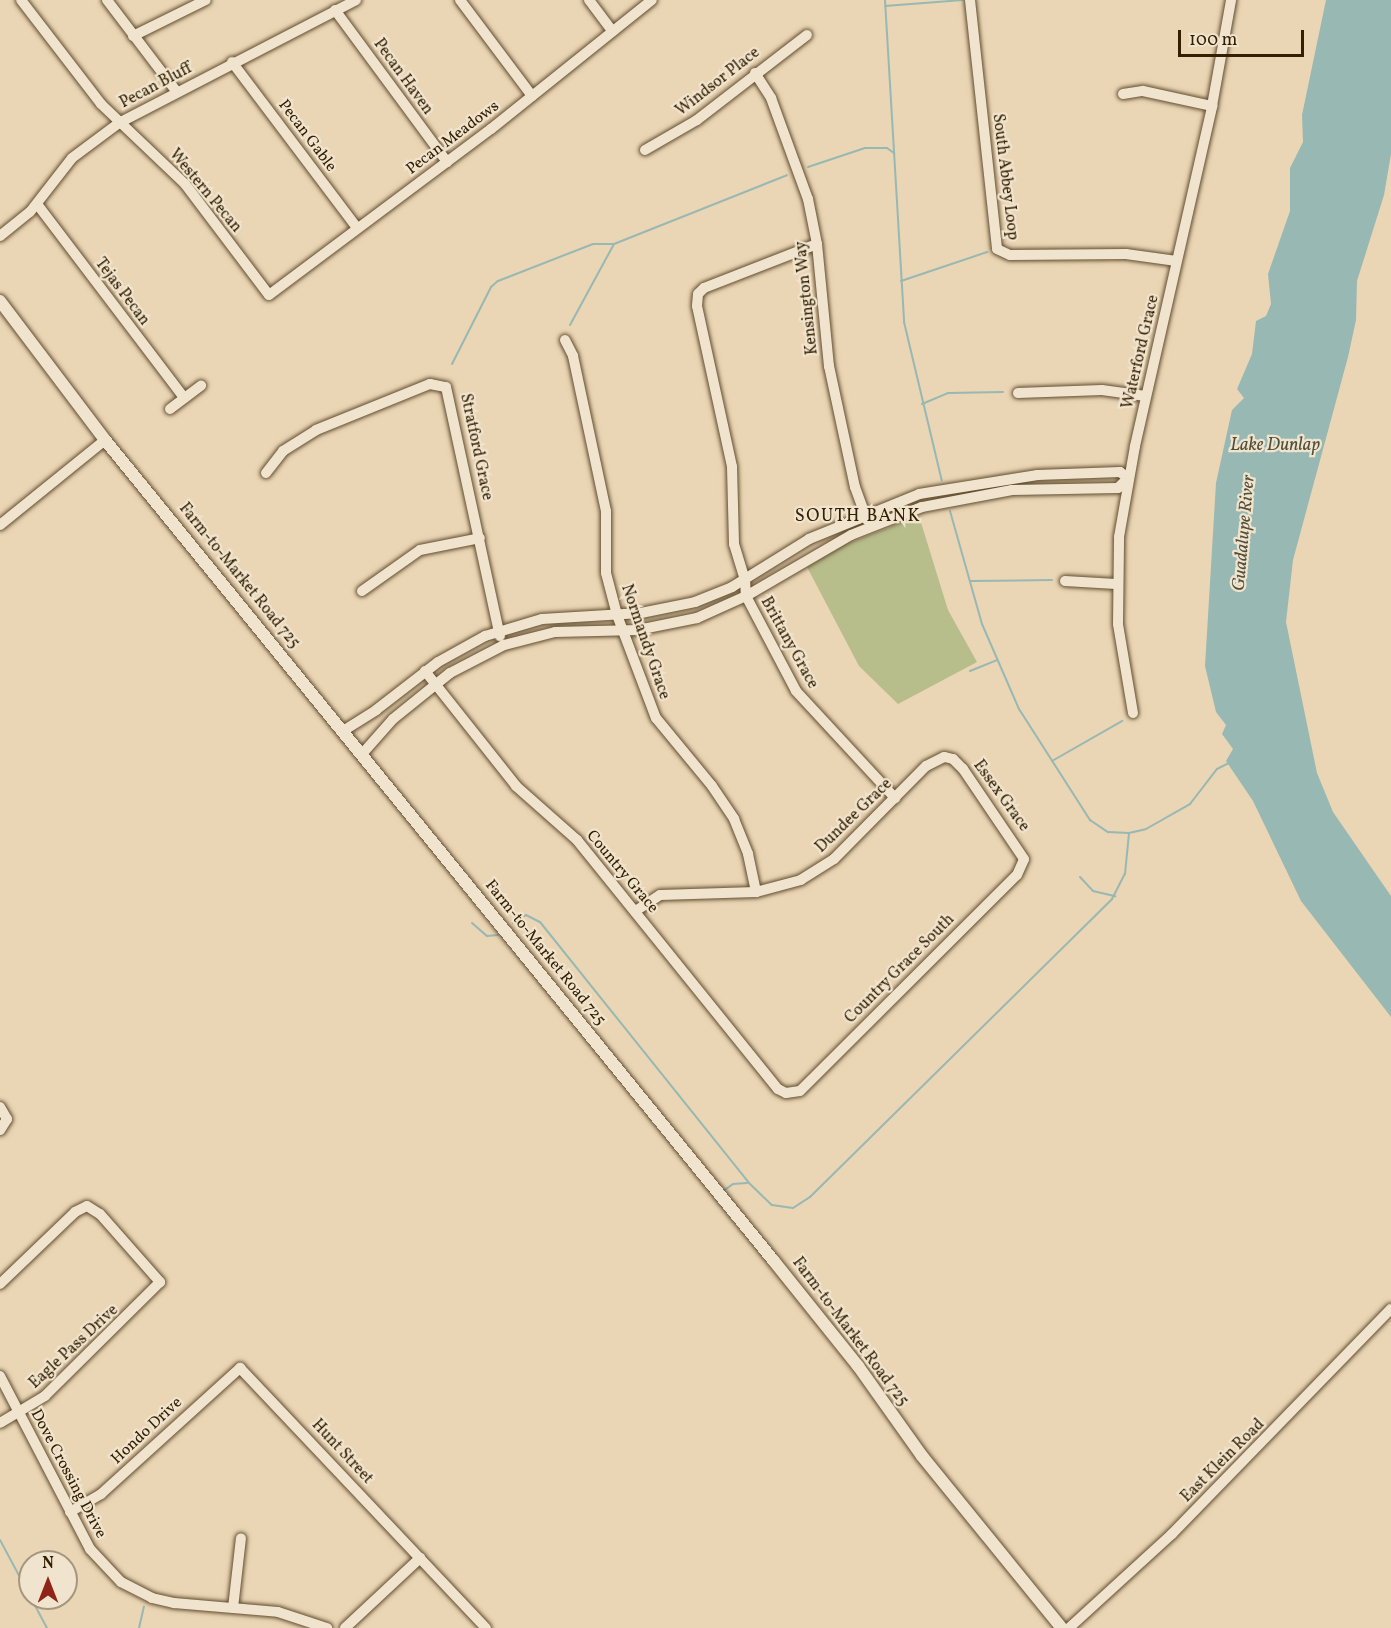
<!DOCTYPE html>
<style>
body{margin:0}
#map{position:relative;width:1391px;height:1628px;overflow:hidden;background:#ead5b4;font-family:Vollkorn,serif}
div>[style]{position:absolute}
.green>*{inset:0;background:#b8bd8c}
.water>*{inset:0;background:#98b8b3}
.stream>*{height:2px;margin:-1px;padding:0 1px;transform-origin:1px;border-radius:1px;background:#98b8b3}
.roads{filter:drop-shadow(0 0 2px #614d2f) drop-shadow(0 0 2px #614d2f)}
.minor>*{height:10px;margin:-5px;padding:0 5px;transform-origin:5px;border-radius:5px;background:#f1e4ce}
.tertiary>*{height:12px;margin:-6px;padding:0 6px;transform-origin:6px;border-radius:6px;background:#f1e4ce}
span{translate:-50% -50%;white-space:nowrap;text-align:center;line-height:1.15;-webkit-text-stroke:4.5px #f1e4ce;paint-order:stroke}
.street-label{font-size:16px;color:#332003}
.water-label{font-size:18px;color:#514e38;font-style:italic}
.neighbourhood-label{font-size:18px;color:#332003;letter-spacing:1.5px}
.north{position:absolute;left:18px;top:1550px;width:60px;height:60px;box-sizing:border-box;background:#f1e4ce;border:2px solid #a5967d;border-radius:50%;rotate:0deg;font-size:16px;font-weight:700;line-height:24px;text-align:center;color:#332003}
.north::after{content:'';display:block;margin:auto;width:21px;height:27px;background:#8f2418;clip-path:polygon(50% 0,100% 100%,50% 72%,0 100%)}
.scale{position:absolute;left:1178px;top:30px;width:126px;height:27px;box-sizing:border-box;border:3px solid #332003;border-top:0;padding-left:8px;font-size:18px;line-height:21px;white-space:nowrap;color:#332003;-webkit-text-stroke:4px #f1e4ce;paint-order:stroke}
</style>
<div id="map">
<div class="green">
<i style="clip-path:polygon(919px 516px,948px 610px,977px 662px,898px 704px,859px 666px,807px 567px,846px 544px)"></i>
</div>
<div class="water">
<i style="clip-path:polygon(1326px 0,1391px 0,1391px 154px,1384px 195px,1357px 281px,1356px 320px,1348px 357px,1293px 560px,1286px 622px,1317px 773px,1333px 812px,1391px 896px,1391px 1017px,1301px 901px,1253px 801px,1226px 761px,1233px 749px,1222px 734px,1226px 725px,1216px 712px,1205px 666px,1216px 483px,1232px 410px,1244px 398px,1237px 389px,1252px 354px,1256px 321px,1266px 316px,1271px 304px,1268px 274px,1290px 211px,1290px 168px,1303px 142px,1302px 115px)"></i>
</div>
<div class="stream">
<i style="left:885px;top:0;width:323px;rotate:86.6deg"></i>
<i style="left:904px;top:322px;width:163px;rotate:76.6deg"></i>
<i style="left:885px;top:6px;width:78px;rotate:-4.4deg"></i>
<i style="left:808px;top:167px;width:60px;rotate:-18.4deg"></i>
<i style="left:865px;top:148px;width:22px"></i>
<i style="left:887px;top:148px;width:9px;rotate:36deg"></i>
<i style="left:901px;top:281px;width:91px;rotate:-18.6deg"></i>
<i style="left:570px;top:325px;width:92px;rotate:-61.5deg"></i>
<i style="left:452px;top:364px;width:86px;rotate:-63.1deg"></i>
<i style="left:491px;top:287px;width:9px;rotate:-41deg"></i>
<i style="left:498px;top:281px;width:102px;rotate:-21.3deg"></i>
<i style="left:593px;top:244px;width:21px"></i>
<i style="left:614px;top:244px;width:186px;rotate:-21.7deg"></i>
<i style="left:922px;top:404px;width:28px;rotate:-23deg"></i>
<i style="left:948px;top:393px;width:55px;rotate:-1deg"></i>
<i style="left:950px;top:511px;width:117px;rotate:74.2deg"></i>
<i style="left:982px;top:624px;width:93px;rotate:66.5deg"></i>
<i style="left:1019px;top:709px;width:132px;rotate:57.4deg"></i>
<i style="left:1090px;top:820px;width:22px;rotate:34deg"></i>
<i style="left:1108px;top:832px;width:21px;rotate:3deg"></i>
<i style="left:1129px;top:833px;width:17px;rotate:-13deg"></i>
<i style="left:1146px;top:829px;width:51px;rotate:-29.6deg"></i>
<i style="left:1190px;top:804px;width:44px;rotate:-52.4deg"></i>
<i style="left:1217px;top:769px;width:13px;rotate:-27deg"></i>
<i style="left:971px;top:581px;width:81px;rotate:-0.7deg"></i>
<i style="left:970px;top:671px;width:29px;rotate:-22deg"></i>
<i style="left:1052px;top:761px;width:81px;rotate:-29.7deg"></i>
<i style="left:1080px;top:877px;width:19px;rotate:47deg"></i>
<i style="left:1093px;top:891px;width:23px;rotate:13deg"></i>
<i style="left:472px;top:923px;width:20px;rotate:41deg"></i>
<i style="left:487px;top:936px;width:11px;rotate:-5deg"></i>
<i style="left:513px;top:923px;width:15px;rotate:-32deg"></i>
<i style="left:526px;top:915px;width:16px;rotate:27deg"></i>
<i style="left:540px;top:922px;width:334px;rotate:51.3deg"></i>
<i style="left:749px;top:1183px;width:32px;rotate:44deg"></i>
<i style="left:772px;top:1205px;width:21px;rotate:8deg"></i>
<i style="left:793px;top:1208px;width:20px;rotate:-33deg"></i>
<i style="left:810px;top:1197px;width:424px;rotate:-44.6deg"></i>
<i style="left:1112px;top:899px;width:28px;rotate:-63deg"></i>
<i style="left:1125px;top:874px;width:41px;rotate:-84.4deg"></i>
<i style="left:723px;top:1191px;width:12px;rotate:-35deg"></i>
<i style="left:733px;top:1184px;width:14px;rotate:-4deg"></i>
<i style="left:0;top:1540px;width:64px;rotate:61.8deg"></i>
<i style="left:31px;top:1598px;width:34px;rotate:62deg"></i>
<i style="left:139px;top:1628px;width:22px;rotate:-77deg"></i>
</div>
<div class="roads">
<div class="minor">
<i style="left:21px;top:0;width:131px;rotate:52.4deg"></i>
<i style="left:101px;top:104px;width:116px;rotate:43.6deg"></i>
<i style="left:185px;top:184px;width:139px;rotate:52.9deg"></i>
<i style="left:269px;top:295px;width:277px;rotate:-36.8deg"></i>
<i style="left:491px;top:129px;width:206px;rotate:-38.7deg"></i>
<i style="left:107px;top:0;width:114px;rotate:52.8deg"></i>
<i style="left:460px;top:0;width:120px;rotate:53.1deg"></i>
<i style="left:589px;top:0;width:39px;rotate:53deg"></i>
<i style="left:970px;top:0;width:250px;rotate:83.8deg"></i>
<i style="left:997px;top:249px;width:14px;rotate:25deg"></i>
<i style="left:1010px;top:255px;width:116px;rotate:-0.5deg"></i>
<i style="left:1126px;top:254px;width:51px;rotate:7.8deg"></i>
<i style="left:335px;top:10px;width:189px;rotate:53.6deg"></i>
<i style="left:133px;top:36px;width:81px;rotate:-26.3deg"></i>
<i style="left:232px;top:62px;width:208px;rotate:53deg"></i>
<i style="left:755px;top:73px;width:30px;rotate:57deg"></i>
<i style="left:771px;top:98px;width:108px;rotate:69.9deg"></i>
<i style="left:808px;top:199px;width:46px;rotate:78.7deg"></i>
<i style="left:817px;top:244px;width:123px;rotate:84.4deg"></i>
<i style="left:829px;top:366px;width:124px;rotate:77.9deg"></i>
<i style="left:855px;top:487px;width:35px;rotate:70deg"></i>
<i style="left:1123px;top:94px;width:20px;rotate:-9deg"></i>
<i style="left:1143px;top:91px;width:71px;rotate:12.3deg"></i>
<i style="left:645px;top:150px;width:60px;rotate:-30deg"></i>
<i style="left:697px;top:120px;width:139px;rotate:-37.7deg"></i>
<i style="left:37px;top:204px;width:243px;rotate:52.8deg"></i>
<i style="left:0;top:236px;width:38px;rotate:-39deg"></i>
<i style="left:30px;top:212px;width:68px;rotate:-52.1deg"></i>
<i style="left:72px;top:158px;width:59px;rotate:-36.7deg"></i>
<i style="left:119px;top:123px;width:267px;rotate:-27.4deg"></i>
<i style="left:817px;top:244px;width:121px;rotate:158.7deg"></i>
<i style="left:704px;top:288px;width:8px;rotate:135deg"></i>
<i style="left:698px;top:294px;width:12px;rotate:95deg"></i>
<i style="left:697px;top:306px;width:165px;rotate:77.7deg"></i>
<i style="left:732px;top:467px;width:77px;rotate:88.5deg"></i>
<i style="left:734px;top:544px;width:37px;rotate:73deg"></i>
<i style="left:745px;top:579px;width:17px;rotate:87deg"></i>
<i style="left:746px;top:596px;width:107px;rotate:62.2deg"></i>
<i style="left:796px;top:691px;width:146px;rotate:47.2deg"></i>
<i style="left:565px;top:340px;width:18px;rotate:63deg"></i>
<i style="left:573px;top:356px;width:158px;rotate:78deg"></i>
<i style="left:606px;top:511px;width:62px;rotate:90deg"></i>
<i style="left:606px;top:573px;width:43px;rotate:75.3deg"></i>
<i style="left:617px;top:615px;width:110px;rotate:69.3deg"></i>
<i style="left:656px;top:718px;width:88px;rotate:50.5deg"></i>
<i style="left:712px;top:786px;width:40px;rotate:56deg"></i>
<i style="left:734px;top:819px;width:38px;rotate:68deg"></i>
<i style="left:748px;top:854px;width:39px;rotate:78deg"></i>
<i style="left:1018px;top:393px;width:84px;rotate:-2deg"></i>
<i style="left:1102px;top:390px;width:44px;rotate:7.8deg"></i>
<i style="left:170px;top:409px;width:39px;rotate:-37deg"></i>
<i style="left:266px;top:473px;width:28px;rotate:-52deg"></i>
<i style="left:283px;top:451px;width:39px;rotate:-32deg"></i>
<i style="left:316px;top:430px;width:123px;rotate:-22deg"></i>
<i style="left:430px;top:384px;width:16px;rotate:11deg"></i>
<i style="left:446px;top:387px;width:255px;rotate:77.8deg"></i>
<i style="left:0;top:525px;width:135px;rotate:-39deg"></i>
<i style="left:1065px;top:581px;width:51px;rotate:3.4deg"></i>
<i style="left:362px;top:591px;width:71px;rotate:-35.3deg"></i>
<i style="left:420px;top:550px;width:61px;rotate:-11.3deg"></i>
<i style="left:425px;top:671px;width:147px;rotate:51.6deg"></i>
<i style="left:516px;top:786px;width:81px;rotate:41.5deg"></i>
<i style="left:577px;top:840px;width:320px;rotate:51.1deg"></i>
<i style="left:778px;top:1089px;width:9px;rotate:27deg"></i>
<i style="left:786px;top:1093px;width:14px;rotate:-8deg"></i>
<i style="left:800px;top:1091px;width:306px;rotate:-44.9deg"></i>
<i style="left:1017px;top:875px;width:17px;rotate:-66deg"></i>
<i style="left:1024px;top:859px;width:109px;rotate:-124.1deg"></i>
<i style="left:963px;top:769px;width:14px;rotate:-135deg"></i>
<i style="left:953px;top:759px;width:9px;rotate:-167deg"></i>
<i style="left:944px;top:757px;width:20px;rotate:153deg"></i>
<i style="left:926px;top:766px;width:131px;rotate:134.7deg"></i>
<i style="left:834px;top:859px;width:39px;rotate:148deg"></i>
<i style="left:801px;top:880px;width:47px;rotate:165.1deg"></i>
<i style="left:756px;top:892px;width:96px;rotate:178.2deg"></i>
<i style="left:660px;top:895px;width:30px;rotate:147deg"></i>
<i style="left:1133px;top:713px;width:90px;rotate:-99.6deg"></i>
<i style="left:1118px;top:624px;width:87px;rotate:-89.3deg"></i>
<i style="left:1119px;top:537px;width:92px;rotate:-80deg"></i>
<i style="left:1135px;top:446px;width:349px;rotate:-77.2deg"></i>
<i style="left:1212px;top:106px;width:108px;rotate:-79.8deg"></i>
<i style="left:343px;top:731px;width:39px;rotate:-32deg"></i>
<i style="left:376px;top:710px;width:78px;rotate:-37.7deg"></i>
<i style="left:438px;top:662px;width:54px;rotate:-29deg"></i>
<i style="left:485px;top:636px;width:59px;rotate:-16.6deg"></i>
<i style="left:542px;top:619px;width:99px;rotate:-3.5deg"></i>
<i style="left:641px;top:613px;width:55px;rotate:-11.5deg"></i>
<i style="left:695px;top:602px;width:40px;rotate:-22deg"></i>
<i style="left:732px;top:587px;width:91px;rotate:-31.9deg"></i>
<i style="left:809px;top:539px;width:119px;rotate:-22.2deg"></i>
<i style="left:919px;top:494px;width:120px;rotate:-9.1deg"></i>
<i style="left:1037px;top:475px;width:83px;rotate:-2.1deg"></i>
<i style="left:1120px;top:472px;width:10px;rotate:37deg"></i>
<i style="left:1128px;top:478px;width:14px;rotate:135deg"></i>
<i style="left:1118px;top:488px;width:106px;rotate:178.9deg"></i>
<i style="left:1012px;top:490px;width:92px;rotate:169.3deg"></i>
<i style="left:922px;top:507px;width:76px;rotate:158.5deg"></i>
<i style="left:851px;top:535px;width:121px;rotate:149.8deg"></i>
<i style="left:746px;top:596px;width:54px;rotate:155.8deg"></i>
<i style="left:697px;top:618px;width:60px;rotate:168.5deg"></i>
<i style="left:638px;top:630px;width:83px;rotate:178.6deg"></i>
<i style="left:555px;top:632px;width:53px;rotate:165.7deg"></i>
<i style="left:504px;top:645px;width:61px;rotate:152.6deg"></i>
<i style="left:450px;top:673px;width:73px;rotate:141.1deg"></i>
<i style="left:393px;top:719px;width:47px;rotate:131.5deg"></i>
<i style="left:0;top:1107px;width:14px;rotate:60deg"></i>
<i style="left:7px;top:1119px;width:13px;rotate:122deg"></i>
<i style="left:0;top:1284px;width:104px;rotate:-43.8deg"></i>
<i style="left:75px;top:1212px;width:13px;rotate:-27deg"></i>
<i style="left:87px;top:1206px;width:15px;rotate:32deg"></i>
<i style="left:100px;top:1214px;width:91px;rotate:48.6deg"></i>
<i style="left:160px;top:1282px;width:162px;rotate:135.3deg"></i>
<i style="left:45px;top:1396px;width:52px;rotate:149deg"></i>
<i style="left:0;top:1376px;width:195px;rotate:62.5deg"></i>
<i style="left:90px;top:1549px;width:45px;rotate:46.8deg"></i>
<i style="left:121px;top:1582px;width:35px;rotate:27deg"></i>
<i style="left:152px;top:1598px;width:23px;rotate:13deg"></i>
<i style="left:174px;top:1603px;width:104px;rotate:4.9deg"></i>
<i style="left:278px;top:1612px;width:52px;rotate:18.1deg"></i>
<i style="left:70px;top:1512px;width:36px;rotate:-30deg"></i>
<i style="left:101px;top:1494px;width:188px;rotate:-42.2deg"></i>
<i style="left:240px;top:1368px;width:358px;rotate:46.6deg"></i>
<i style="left:233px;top:1608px;width:70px;rotate:-83.5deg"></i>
<i style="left:345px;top:1628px;width:103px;rotate:-43deg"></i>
<i style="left:1069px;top:1628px;width:139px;rotate:-42.4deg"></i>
<i style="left:1172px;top:1534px;width:314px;rotate:-45.8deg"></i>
</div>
<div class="tertiary">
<i style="left:0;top:301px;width:174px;rotate:52.9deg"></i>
<i style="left:105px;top:440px;width:1058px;rotate:50.83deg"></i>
<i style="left:773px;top:1260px;width:136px;rotate:51.3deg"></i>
<i style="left:858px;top:1366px;width:110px;rotate:54.6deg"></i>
<i style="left:922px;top:1456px;width:222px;rotate:50.9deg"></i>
</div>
</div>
<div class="street-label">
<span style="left:403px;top:77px;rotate:54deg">Pecan Haven</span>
<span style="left:718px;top:82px;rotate:-38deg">Windsor Place</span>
<span style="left:156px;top:86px;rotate:-28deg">Pecan Bluff</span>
<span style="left:307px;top:136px;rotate:53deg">Pecan Gable</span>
<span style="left:453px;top:138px;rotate:-37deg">Pecan Meadows</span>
<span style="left:1005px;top:177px;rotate:83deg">South Abbey Loop</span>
<span style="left:205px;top:191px;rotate:50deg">Western Pecan</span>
<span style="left:122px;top:292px;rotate:53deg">Tejas Pecan</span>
<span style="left:807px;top:298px;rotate:-96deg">Kensington Way</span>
<span style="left:1141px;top:352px;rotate:-77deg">Waterford Grace</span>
<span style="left:476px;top:447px;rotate:78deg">Stratford Grace</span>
<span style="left:239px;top:576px;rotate:51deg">Farm-to-Market Road 725</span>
<span style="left:645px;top:642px;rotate:71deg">Normandy Grace</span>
<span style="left:789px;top:643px;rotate:61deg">Brittany Grace</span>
<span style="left:1001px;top:796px;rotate:54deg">Essex Grace</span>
<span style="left:854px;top:816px;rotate:-44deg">Dundee Grace</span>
<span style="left:622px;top:872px;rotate:50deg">Country Grace</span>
<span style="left:545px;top:953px;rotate:51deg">Farm-to-Market Road 725</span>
<span style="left:900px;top:969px;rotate:-45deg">Country Grace South</span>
<span style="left:850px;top:1332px;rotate:53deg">Farm-to-Market Road 725</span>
<span style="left:74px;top:1347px;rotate:-43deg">Eagle Pass Drive</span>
<span style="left:147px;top:1431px;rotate:-43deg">Hondo Drive</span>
<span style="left:342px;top:1452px;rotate:47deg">Hunt Street</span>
<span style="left:1223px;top:1461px;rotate:-45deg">East Klein Road</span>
<span style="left:68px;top:1474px;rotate:62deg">Dove Crossing Drive</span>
</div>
<div class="water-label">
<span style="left:1275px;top:446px">Lake Dunlap</span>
<span style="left:1245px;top:533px;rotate:-85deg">Guadalupe River</span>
</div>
<div class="neighbourhood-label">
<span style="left:858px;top:517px">SOUTH BANK</span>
</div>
<div class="north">N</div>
<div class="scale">100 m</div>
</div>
